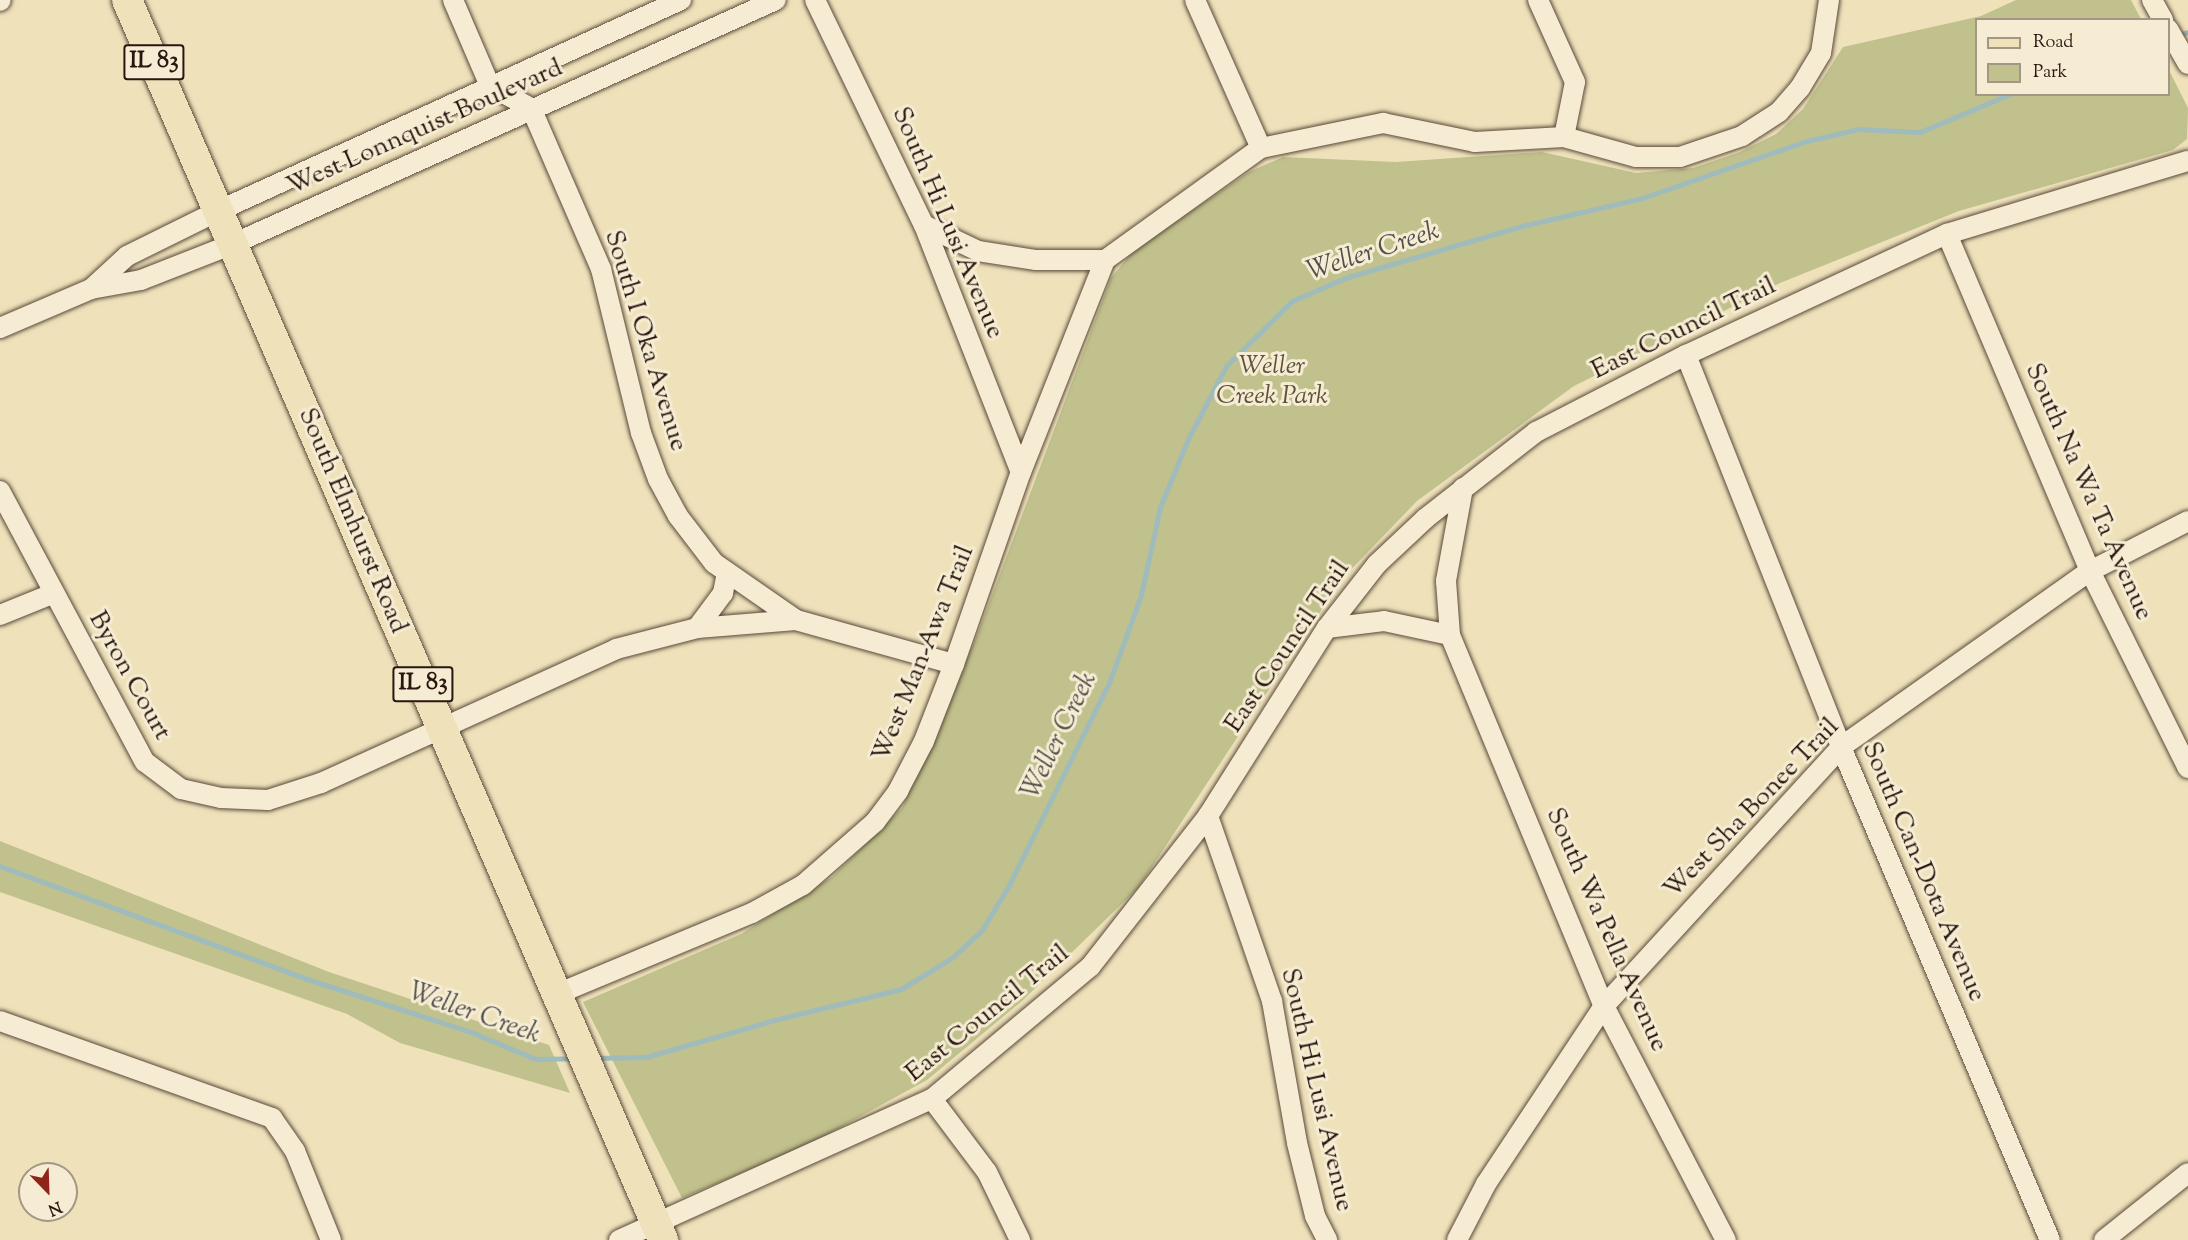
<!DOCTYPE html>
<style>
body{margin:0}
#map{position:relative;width:2188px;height:1240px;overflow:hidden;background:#efe2bb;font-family:"Sorts Mill Goudy",serif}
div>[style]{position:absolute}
.green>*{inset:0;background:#c0c18c}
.stream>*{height:5px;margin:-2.5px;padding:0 2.5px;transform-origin:2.5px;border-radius:2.5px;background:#9fbbbb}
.roads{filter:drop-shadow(0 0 2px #5a493a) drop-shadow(0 0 2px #5a493a)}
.street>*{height:20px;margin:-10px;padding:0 10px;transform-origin:10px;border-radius:10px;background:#f5ecd3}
.primary>*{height:30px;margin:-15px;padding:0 15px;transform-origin:15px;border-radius:15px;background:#efe2bb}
span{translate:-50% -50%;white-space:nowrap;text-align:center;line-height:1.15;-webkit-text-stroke:6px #f5ecd3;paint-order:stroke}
.shield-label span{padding:2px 4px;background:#f5ecd3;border:2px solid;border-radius:4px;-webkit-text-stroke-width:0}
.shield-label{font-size:24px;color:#28160f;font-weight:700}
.street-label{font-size:26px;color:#28160f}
.park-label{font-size:26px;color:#5d523b;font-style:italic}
.water-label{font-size:27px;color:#52504b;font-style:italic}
.legend{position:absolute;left:1975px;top:18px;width:195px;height:78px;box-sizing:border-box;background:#f5ecd3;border:2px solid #a39685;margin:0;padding:8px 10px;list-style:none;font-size:18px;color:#28160f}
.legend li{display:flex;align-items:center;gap:12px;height:30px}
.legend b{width:30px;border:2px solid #a39685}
.north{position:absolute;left:18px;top:1162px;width:60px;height:60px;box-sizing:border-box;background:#f5ecd3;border:2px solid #a39685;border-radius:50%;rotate:157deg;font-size:16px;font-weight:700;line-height:24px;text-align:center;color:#28160f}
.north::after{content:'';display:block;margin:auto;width:21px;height:27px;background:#8f2418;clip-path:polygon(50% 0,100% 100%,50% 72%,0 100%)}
</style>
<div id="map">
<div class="green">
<i style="clip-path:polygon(2016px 0,2131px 0,2141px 19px,1976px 20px,1976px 94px,2168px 94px,2169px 70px,2188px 108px,2187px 139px,2173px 150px,1959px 211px,1780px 283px,1574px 386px,1417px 501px,1341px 580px,1138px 888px,1022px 1001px,927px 1080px,808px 1145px,682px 1198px,583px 1002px,741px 934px,832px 877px,902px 808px,976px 638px,1111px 278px,1134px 250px,1249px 172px,1283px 157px,1396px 162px,1542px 152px,1636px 173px,1693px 168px,1740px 152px,1776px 134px,1803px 109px,1843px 47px,1981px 16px)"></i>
<i style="clip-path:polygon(0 841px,329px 972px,549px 1045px,570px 1093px,400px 1043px,347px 1014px,0 892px)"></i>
</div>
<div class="stream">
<i style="left:2175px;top:36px;width:14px;rotate:-17deg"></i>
<i style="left:0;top:866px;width:327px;rotate:20.2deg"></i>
<i style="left:307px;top:979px;width:172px;rotate:17.9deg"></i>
<i style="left:471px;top:1032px;width:70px;rotate:22.6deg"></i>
<i style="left:536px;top:1059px;width:39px;rotate:-1deg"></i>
<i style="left:593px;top:1058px;width:53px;rotate:-1.1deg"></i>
<i style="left:646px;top:1057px;width:133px;rotate:-16.1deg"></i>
<i style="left:774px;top:1020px;width:131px;rotate:-13.7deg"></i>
<i style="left:901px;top:989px;width:61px;rotate:-31.6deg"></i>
<i style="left:953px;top:957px;width:40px;rotate:-43deg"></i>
<i style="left:982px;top:930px;width:50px;rotate:-58.8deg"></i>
<i style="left:1008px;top:887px;width:228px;rotate:-63.7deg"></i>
<i style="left:1109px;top:683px;width:94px;rotate:-70deg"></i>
<i style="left:1141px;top:595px;width:90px;rotate:-77.8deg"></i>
<i style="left:1160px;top:507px;width:74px;rotate:-67.6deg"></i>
<i style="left:1188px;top:439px;width:82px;rotate:-62.5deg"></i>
<i style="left:1226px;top:366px;width:93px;rotate:-44.6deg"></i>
<i style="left:1292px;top:301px;width:58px;rotate:-23.5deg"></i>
<i style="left:1345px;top:278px;width:184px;rotate:-16.4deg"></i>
<i style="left:1522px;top:226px;width:123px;rotate:-13.1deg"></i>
<i style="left:1642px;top:198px;width:175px;rotate:-19.1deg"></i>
<i style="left:1807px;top:141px;width:52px;rotate:-13.2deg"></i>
<i style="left:1858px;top:129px;width:62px;rotate:2.8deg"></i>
<i style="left:1920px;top:132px;width:98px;rotate:-22.9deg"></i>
</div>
<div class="roads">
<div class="street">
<i style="left:453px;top:0;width:94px;rotate:66.7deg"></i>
<i style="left:490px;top:86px;width:47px;rotate:28.2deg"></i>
<i style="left:531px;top:108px;width:176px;rotate:66.5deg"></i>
<i style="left:601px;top:269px;width:169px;rotate:76.3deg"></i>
<i style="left:641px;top:433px;width:49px;rotate:69.7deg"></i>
<i style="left:658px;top:479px;width:42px;rotate:61.6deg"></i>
<i style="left:678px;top:516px;width:59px;rotate:52.5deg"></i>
<i style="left:714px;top:563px;width:100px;rotate:34.8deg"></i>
<i style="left:815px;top:0;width:250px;rotate:64.2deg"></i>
<i style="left:924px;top:225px;width:265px;rotate:68.6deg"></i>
<i style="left:1195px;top:0;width:162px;rotate:66deg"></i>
<i style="left:1538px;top:0;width:90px;rotate:65.7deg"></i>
<i style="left:1575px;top:82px;width:56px;rotate:101.3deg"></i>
<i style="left:2152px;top:0;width:23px;rotate:61deg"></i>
<i style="left:0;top:1px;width:1px;rotate:-45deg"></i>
<i style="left:2168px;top:29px;width:40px;rotate:60.3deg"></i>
<i style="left:924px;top:225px;width:60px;rotate:25.7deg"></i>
<i style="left:978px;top:251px;width:59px;rotate:8.8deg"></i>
<i style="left:1036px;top:260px;width:69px"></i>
<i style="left:1105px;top:260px;width:192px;rotate:-35.7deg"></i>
<i style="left:1261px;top:148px;width:125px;rotate:-11.6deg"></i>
<i style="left:1383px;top:123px;width:94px;rotate:11.7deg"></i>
<i style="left:1475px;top:142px;width:89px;rotate:-3.2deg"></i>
<i style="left:1564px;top:137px;width:75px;rotate:15.5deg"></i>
<i style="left:1636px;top:157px;width:44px"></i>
<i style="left:1680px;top:157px;width:65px;rotate:-18.7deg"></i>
<i style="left:1742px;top:136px;width:44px;rotate:-33deg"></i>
<i style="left:1779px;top:112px;width:32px;rotate:-49deg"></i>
<i style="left:1800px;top:88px;width:41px;rotate:-59deg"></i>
<i style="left:1821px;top:53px;width:54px;rotate:-81.4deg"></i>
<i style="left:1947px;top:234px;width:366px;rotate:67deg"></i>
<i style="left:2090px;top:571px;width:220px;rotate:63.6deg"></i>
<i style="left:91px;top:289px;width:49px;rotate:-42.5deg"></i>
<i style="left:127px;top:256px;width:102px;rotate:-26.3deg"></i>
<i style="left:218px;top:211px;width:509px;rotate:-24.5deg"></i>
<i style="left:0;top:328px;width:99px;rotate:-23.2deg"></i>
<i style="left:91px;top:289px;width:51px;rotate:-10.2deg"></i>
<i style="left:141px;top:280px;width:99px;rotate:-21.4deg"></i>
<i style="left:233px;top:244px;width:595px;rotate:-24.2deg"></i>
<i style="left:1686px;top:355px;width:422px;rotate:68.4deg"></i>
<i style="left:1841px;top:747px;width:535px;rotate:67.03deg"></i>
<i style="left:1463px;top:488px;width:95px;rotate:100.4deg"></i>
<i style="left:1446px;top:581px;width:54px;rotate:85.8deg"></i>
<i style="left:1450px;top:635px;width:402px;rotate:67.5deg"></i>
<i style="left:1604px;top:1006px;width:264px;rotate:62.5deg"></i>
<i style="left:0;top:491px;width:307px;rotate:61.9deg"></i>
<i style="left:145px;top:762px;width:45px;rotate:36.9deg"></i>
<i style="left:181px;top:789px;width:41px;rotate:12.7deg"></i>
<i style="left:221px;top:798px;width:47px;rotate:2.4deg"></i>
<i style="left:268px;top:800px;width:56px;rotate:-17.8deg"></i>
<i style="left:321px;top:783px;width:324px;rotate:-24.4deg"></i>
<i style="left:616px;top:649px;width:84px;rotate:-14.5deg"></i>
<i style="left:697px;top:628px;width:99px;rotate:-4.6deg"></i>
<i style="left:796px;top:620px;width:164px;rotate:15.6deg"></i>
<i style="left:0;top:615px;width:56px;rotate:-22deg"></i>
<i style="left:697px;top:628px;width:44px;rotate:-53.4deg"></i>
<i style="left:723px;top:593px;width:21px;rotate:-79deg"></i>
<i style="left:1327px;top:628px;width:57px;rotate:-7deg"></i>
<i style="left:1384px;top:621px;width:67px;rotate:12deg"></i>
<i style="left:1208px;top:816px;width:196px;rotate:70.9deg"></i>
<i style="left:1272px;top:1001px;width:144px;rotate:80deg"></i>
<i style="left:1297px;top:1143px;width:75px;rotate:76.1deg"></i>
<i style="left:1315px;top:1216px;width:27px;rotate:63deg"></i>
<i style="left:557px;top:994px;width:211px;rotate:-22.6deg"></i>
<i style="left:752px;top:913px;width:58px;rotate:-28.8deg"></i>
<i style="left:803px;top:885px;width:96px;rotate:-41.2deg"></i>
<i style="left:875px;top:822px;width:39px;rotate:-53deg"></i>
<i style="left:898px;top:791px;width:56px;rotate:-62.5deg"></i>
<i style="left:924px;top:741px;width:83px;rotate:-68.7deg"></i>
<i style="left:954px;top:664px;width:203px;rotate:-70.8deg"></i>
<i style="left:1021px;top:472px;width:228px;rotate:-68.4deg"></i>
<i style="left:0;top:1021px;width:289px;rotate:19.6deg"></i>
<i style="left:272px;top:1118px;width:40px;rotate:55.1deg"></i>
<i style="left:295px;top:1151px;width:96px;rotate:68deg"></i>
<i style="left:932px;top:1099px;width:91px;rotate:53deg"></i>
<i style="left:987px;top:1172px;width:76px;rotate:64.1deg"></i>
<i style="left:619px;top:1240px;width:343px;rotate:-24.3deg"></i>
<i style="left:932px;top:1099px;width:206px;rotate:-39.9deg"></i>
<i style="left:1090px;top:967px;width:192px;rotate:-52deg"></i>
<i style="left:1208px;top:816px;width:222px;rotate:-57.7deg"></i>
<i style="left:1327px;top:628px;width:81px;rotate:-52deg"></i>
<i style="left:1377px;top:564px;width:67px;rotate:-43.2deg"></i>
<i style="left:1426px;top:518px;width:140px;rotate:-38deg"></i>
<i style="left:1536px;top:432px;width:169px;rotate:-27.2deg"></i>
<i style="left:1686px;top:355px;width:288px;rotate:-24.9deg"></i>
<i style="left:1947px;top:234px;width:252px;rotate:-16.9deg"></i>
<i style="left:1457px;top:1240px;width:63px;rotate:-62.6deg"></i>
<i style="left:1486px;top:1184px;width:214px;rotate:-56.5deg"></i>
<i style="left:1604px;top:1006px;width:351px;rotate:-47.5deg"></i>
<i style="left:1841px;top:747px;width:305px;rotate:-35.3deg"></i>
<i style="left:2090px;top:571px;width:110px;rotate:-27deg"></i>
<i style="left:2104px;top:1240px;width:107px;rotate:-38.6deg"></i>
</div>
<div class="primary">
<i style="left:127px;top:0;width:1351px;rotate:66.62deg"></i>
</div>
</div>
<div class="shield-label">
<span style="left:154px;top:62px">IL 83</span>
<span style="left:423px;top:684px">IL 83</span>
</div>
<div class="street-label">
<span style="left:425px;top:128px;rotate:-24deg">West Lonnquist Boulevard</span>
<span style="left:947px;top:223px;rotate:67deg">South Hi Lusi Avenue</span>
<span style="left:1684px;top:329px;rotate:-26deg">East Council Trail</span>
<span style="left:645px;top:341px;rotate:73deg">South I Oka Avenue</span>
<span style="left:2088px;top:492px;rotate:66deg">South Na Wa Ta Avenue</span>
<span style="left:352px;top:521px;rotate:67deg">South Elmhurst Road</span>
<span style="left:1288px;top:647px;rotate:-56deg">East Council Trail</span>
<span style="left:924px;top:654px;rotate:-68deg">West Man-Awa Trail</span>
<span style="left:129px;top:676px;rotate:61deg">Byron Court</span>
<span style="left:1752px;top:809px;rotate:-46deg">West Sha Bonee Trail</span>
<span style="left:1923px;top:872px;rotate:67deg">South Can-Dota Avenue</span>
<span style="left:1606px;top:930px;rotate:66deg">South Wa Pella Avenue</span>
<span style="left:988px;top:1014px;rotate:-39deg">East Council Trail</span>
<span style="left:1316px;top:1090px;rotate:77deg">South Hi Lusi Avenue</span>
</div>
<div class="park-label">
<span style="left:1272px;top:382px">Weller<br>Creek Park</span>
</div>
<div class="water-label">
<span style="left:1373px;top:252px;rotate:-18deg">Weller Creek</span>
<span style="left:1060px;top:736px;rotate:-64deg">Weller Creek</span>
<span style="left:474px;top:1014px;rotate:19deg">Weller Creek</span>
</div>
<ul class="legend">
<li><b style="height:8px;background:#efe2bb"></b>Road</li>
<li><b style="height:16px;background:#c0c18c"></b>Park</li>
</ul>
<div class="north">N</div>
</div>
